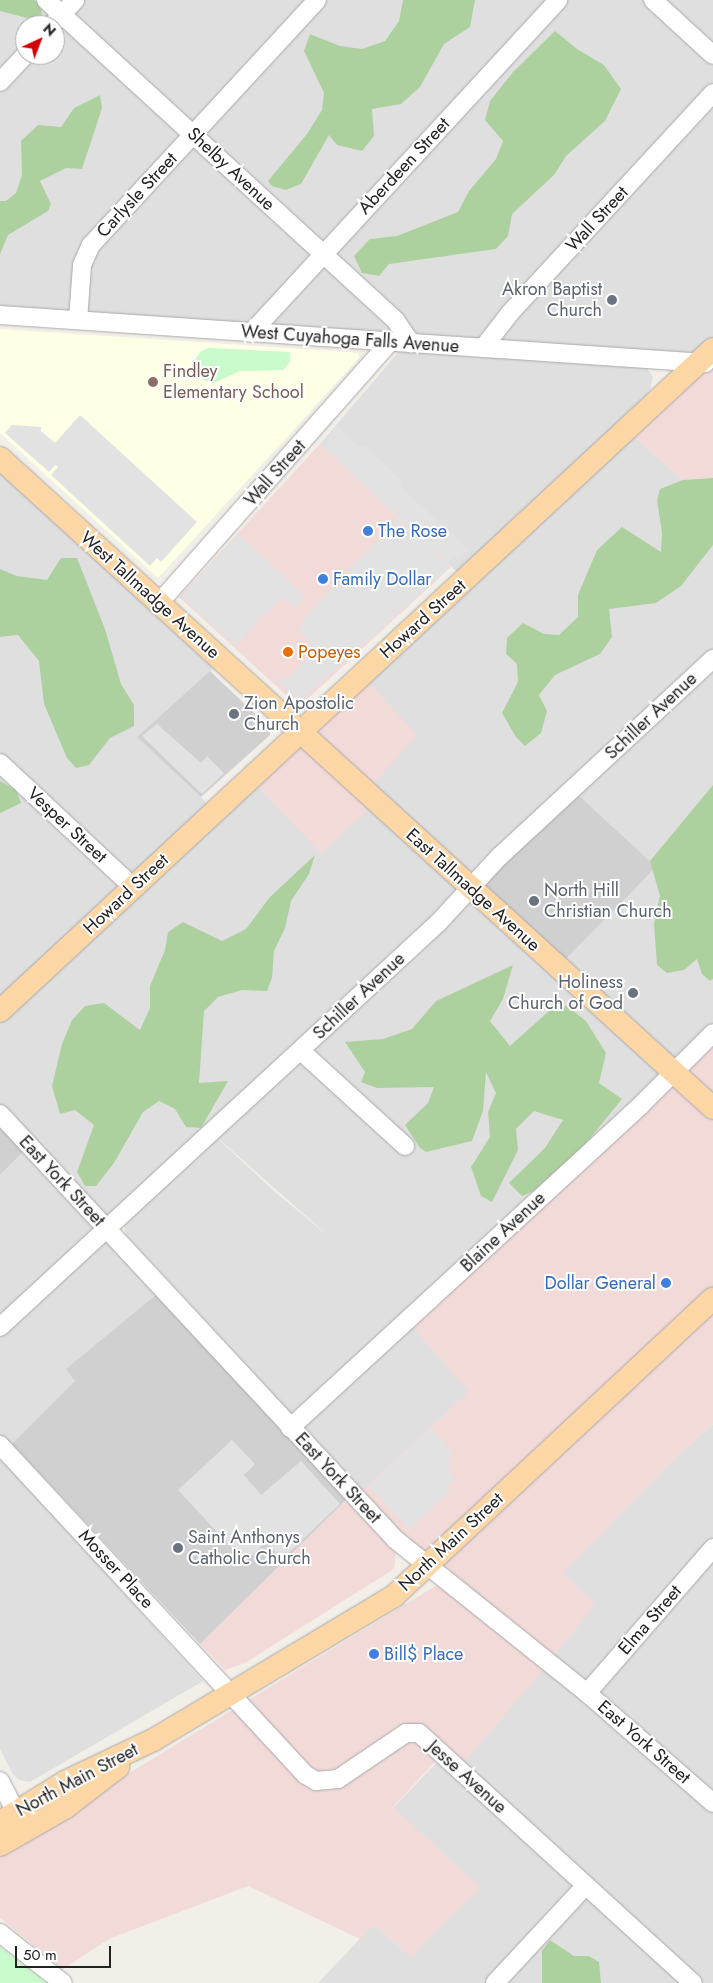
<!DOCTYPE html>
<style>
body{margin:0}
#map{position:relative;width:713px;height:1983px;overflow:hidden;background:#f2efe9;font-family:Jost,sans-serif}
div>[style]{position:absolute}
.residential>*{inset:0;background:#e0dfdf}
.commercial>*{inset:0;background:#f2dad9}
.education>*{inset:0;background:#ffffe5}
.religious>*{inset:0;background:#d0d0d0}
.forest>*{inset:0;background:#add19e}
.park>*{inset:0;background:#c8facc}
.parking>*{inset:0;background:#e2e2e2}
.roads{filter:drop-shadow(0 0 1px #a9a9a9) drop-shadow(0 0 1px #a9a9a9)}
.minor>*{height:18px;margin:-9px;padding:0 9px;transform-origin:9px;border-radius:9px;background:#fff}
.major>*{height:22px;margin:-11px;padding:0 11px;transform-origin:11px;border-radius:11px;background:#fcd6a4}
.dots>*{width:14px;height:14px;translate:-50% -50%;box-sizing:border-box;border:2px solid #fff;border-radius:50%}
span{translate:-50% -50%;white-space:nowrap;text-align:center;line-height:1.15;-webkit-text-stroke:4px #fff;paint-order:stroke}
.street-label{font-size:18px;color:#222}
.worship-label{font-size:18px;color:#5b616d}
.right{translate:-100% -50%;text-align:right}
.left{translate:0 -50%;text-align:left}
.education-label{font-size:18px;color:#785e54}
.shop-label{font-size:18px;color:#366cbe}
.food-label{font-size:18px;color:#c56008}
.north{position:absolute;left:15px;top:15px;width:50px;height:50px;box-sizing:border-box;background:#fff;border:1px solid #a7a7a7;border-radius:50%;rotate:43deg;font-size:14px;font-weight:700;line-height:20px;text-align:center;color:#222}
.north::after{content:'';display:block;margin:auto;width:18px;height:22px;background:#d40000;clip-path:polygon(50% 0,100% 100%,50% 72%,0 100%)}
.scale{position:absolute;left:15px;top:1946px;width:96px;height:22px;box-sizing:border-box;border:2px solid #222;border-top:0;padding-left:6px;font-size:15px;line-height:18px;white-space:nowrap;color:#222;-webkit-text-stroke:4px #fff;paint-order:stroke}
</style>
<div id="map">
<div class="residential">
<i style="clip-path:polygon(evenodd,0 0,713px 0,713px 349px,699px 362px,0 315px,0 0,25px 25px,55px 25px,55px 55px,25px 55px,25px 25px)"></i>
<i style="clip-path:polygon(400px 350px,647px 368px,653px 377px,650px 390px,643px 399px,457px 572px,320px 444px)"></i>
<i style="clip-path:polygon(632px 435px,683px 480px,713px 478px,713px 651px,471px 881px,370px 787px,364px 678px)"></i>
<i style="clip-path:polygon(evenodd,0 458px,221px 660px,210px 671px,201px 797px,214px 812px,251px 779px,321px 852px,376px 801px,558px 967px,655px 867px,572px 789px,713px 659px,713px 1032px,408px 1321px,470px 1392px,355px 1497px,233px 1366px,241px 1359px,126px 1235px,124px 1225px,107px 1230px,162px 1290px,67px 1369px,76px 1381px,6px 1451px,0 1445px,0 1175px,29px 1146px,0 1114px,0 458px,218px 1139px,219px 1139px,331px 1238px,275px 1192px,218px 1139px)"></i>
<i style="clip-path:polygon(713px 1424px,713px 1983px,318px 1983px,374px 1924px,411px 1957px,479px 1887px,393px 1808px,444px 1755px,458px 1768px,549px 1663px,562px 1573px,672px 1461px)"></i>
<i style="clip-path:polygon(0 1454px,203px 1681px,30px 1782px,19px 1780px,12px 1773px,0 1749px)"></i>
</div>
<div class="commercial">
<i style="clip-path:polygon(702px 368px,713px 368px,713px 478px,683px 480px,632px 435px)"></i>
<i style="clip-path:polygon(320px 444px,451px 567px,302px 704px,285px 694px,179px 597px)"></i>
<i style="clip-path:polygon(364px 678px,417px 735px,367px 791px,303px 733px)"></i>
<i style="clip-path:polygon(300px 740px,372px 806px,321px 853px,254px 782px)"></i>
<i style="clip-path:polygon(713px 1033px,713px 1424px,672px 1461px,563px 1573px,595px 1604px,549px 1663px,355px 1497px,469px 1392px,408px 1321px)"></i>
<i style="clip-path:polygon(346px 1500px,396px 1551px,394px 1569px,245px 1663px,225px 1670px,200px 1644px)"></i>
<i style="clip-path:polygon(437px 1585px,545px 1668px,462px 1764px,446px 1750px,393px 1807px,480px 1887px,411px 1957px,374px 1924px,360px 1939px,248px 1886px,109px 1939px,63px 1969px,0 1918px,0 1852px)"></i>
</div>
<div class="education">
<i style="clip-path:polygon(0 329px,346px 352px,358px 353px,359px 358px,158px 578px,0 433px)"></i>
</div>
<div class="religious">
<i style="clip-path:polygon(210px 671px,269px 727px,270px 735px,201px 797px,137px 737px)"></i>
<i style="clip-path:polygon(574px 791px,656px 867px,562px 963px,478px 888px)"></i>
<i style="clip-path:polygon(0 1114px,29px 1146px,0 1175px)"></i>
<i style="clip-path:polygon(158px 1293px,346px 1500px,200px 1644px,12px 1444px,75px 1381px,66px 1369px)"></i>
</div>
<div class="forest">
<i style="clip-path:polygon(0 0,34px 0,41px 6px,42px 19px,31px 19px,0 11px)"></i>
<i style="clip-path:polygon(403px 0,475px 0,470px 27px,444px 44px,420px 87px,401px 104px,372px 109px,374px 136px,362px 151px,337px 145px,329px 135px,301px 184px,286px 190px,272px 186px,268px 181px,307px 134px,322px 110px,324px 93px,304px 51px,310px 34px,340px 46px,362px 49px,385px 41px,399px 21px)"></i>
<i style="clip-path:polygon(555px 31px,577px 49px,604px 65px,621px 89px,605px 121px,566px 156px,554px 175px,512px 214px,508px 236px,496px 249px,389px 264px,379px 276px,362px 273px,354px 256px,370px 239px,397px 236px,458px 212px,469px 191px,496px 159px,503px 141px,485px 120px,490px 101px,513px 72px)"></i>
<i style="clip-path:polygon(100px 95px,102px 108px,82px 169px,66px 168px,40px 181px,51px 204px,48px 211px,8px 235px,0 254px,0 201px,6px 201px,16px 193px,22px 175px,21px 141px,38px 125px,61px 127px,74px 108px)"></i>
<i style="clip-path:polygon(713px 478px,713px 545px,681px 586px,656px 603px,609px 609px,612px 637px,600px 654px,555px 675px,539px 695px,547px 711px,541px 733px,525px 746px,516px 737px,502px 713px,518px 682px,517px 664px,506px 654px,507px 638px,523px 623px,544px 634px,559px 635px,578px 617px,578px 595px,597px 550px,622px 527px,661px 552px,662px 533px,657px 500px,660px 489px,683px 480px)"></i>
<i style="clip-path:polygon(61px 558px,77px 558px,105px 629px,121px 684px,134px 705px,134px 726px,110px 738px,89px 765px,76px 768px,67px 758px,44px 704px,39px 661px,18px 635px,0 637px,0 569px,17px 576px,47px 580px)"></i>
<i style="clip-path:polygon(0 781px,16px 790px,21px 803px,0 813px)"></i>
<i style="clip-path:polygon(713px 785px,713px 979px,710px 981px,702px 974px,697px 959px,684px 970px,667px 973px,657px 965px,654px 924px,660px 896px,650px 861px)"></i>
<i style="clip-path:polygon(315px 855px,309px 874px,291px 901px,285px 928px,274px 951px,272px 978px,267px 991px,242px 990px,218px 997px,204px 1011px,199px 1083px,228px 1081px,201px 1128px,186px 1127px,175px 1109px,159px 1101px,143px 1112px,114px 1163px,96px 1186px,85px 1186px,77px 1172px,94px 1125px,75px 1110px,60px 1114px,52px 1086px,62px 1044px,72px 1020px,85px 1006px,104px 1003px,140px 1030px,150px 1008px,150px 986px,165px 950px,168px 932px,183px 922px,222px 941px,246px 929px,270px 897px)"></i>
<i style="clip-path:polygon(513px 965px,503px 999px,490px 1021px,510px 1046px,550px 1010px,567px 1006px,586px 1021px,606px 1053px,599px 1083px,622px 1099px,565px 1169px,541px 1188px,522px 1196px,509px 1183px,545px 1148px,563px 1120px,534px 1111px,516px 1129px,518px 1150px,492px 1202px,481px 1196px,471px 1167px,490px 1137px,488px 1112px,496px 1093px,486px 1072px,483px 1111px,472px 1141px,426px 1152px,420px 1148px,405px 1125px,428px 1103px,434px 1087px,377px 1088px,361px 1082px,365px 1072px,345px 1042px,383px 1039px,412px 1029px,436px 1001px)"></i>
<i style="clip-path:polygon(550px 1940px,574px 1956px,589px 1956px,599px 1962px,601px 1983px,542px 1983px,542px 1951px)"></i>
</div>
<div class="park">
<i style="clip-path:polygon(208px 348px,290px 352px,290px 362px,283px 370px,240px 371px,214px 383px,200px 379px,192px 365px,200px 352px)"></i>
<i style="clip-path:polygon(0 1947px,47px 1983px,0 1983px)"></i>
</div>
<div class="parking">
<i style="clip-path:polygon(80px 415px,197px 522px,161px 562px,157px 558px,150px 566px,51px 475px,58px 467px,55px 465px,49px 472px,5px 433px,12px 425px,41px 427px,41px 431px,55px 443px)"></i>
<i style="clip-path:polygon(336px 426px,359px 447px,365px 446px,401px 480px,401px 487px,469px 550px,459px 559px,454px 556px,448px 562px,325px 448px,329px 439px,326px 437px)"></i>
<i style="clip-path:polygon(397px 518px,450px 567px,300px 701px,275px 680px,287px 678px,316px 651px,298px 629px,303px 625px,302px 621px)"></i>
<i style="clip-path:polygon(238px 534px,305px 596px,295px 608px,282px 597px,235px 646px,181px 597px)"></i>
<i style="clip-path:polygon(157px 724px,201px 763px,207px 756px,224px 773px,202px 794px,142px 736px)"></i>
<i style="clip-path:polygon(431px 1428px,454px 1454px,448px 1460px,452px 1465px,448px 1470px,456px 1479px,446px 1487px,450px 1491px,410px 1530px,368px 1486px)"></i>
<i style="clip-path:polygon(232px 1440px,255px 1464px,244px 1475px,261px 1495px,301px 1461px,340px 1504px,282px 1559px,266px 1542px,245px 1562px,178px 1490px)"></i>
</div>
<div class="roads">
<div class="minor">
<i style="left:46px;top:0;width:475px;rotate:42.5deg"></i>
<i style="left:396px;top:321px;width:27px;rotate:56deg"></i>
<i style="left:653px;top:0;width:81px;rotate:42.5deg"></i>
<i style="left:52px;top:25px;width:34px;rotate:-47deg"></i>
<i style="left:0;top:82px;width:37px;rotate:-47deg"></i>
<i style="left:0;top:315px;width:707px;rotate:3.89deg"></i>
<i style="left:78px;top:320px;width:55px;rotate:-85.8deg"></i>
<i style="left:82px;top:265px;width:22px;rotate:-66deg"></i>
<i style="left:91px;top:245px;width:333px;rotate:-47.3deg"></i>
<i style="left:251px;top:333px;width:453px;rotate:-47.3deg"></i>
<i style="left:483px;top:348px;width:44px;rotate:-52.4deg"></i>
<i style="left:510px;top:313px;width:299px;rotate:-47.3deg"></i>
<i style="left:159px;top:603px;width:349px;rotate:-48.5deg"></i>
<i style="left:0;top:763px;width:183px;rotate:43deg"></i>
<i style="left:301px;top:1051px;width:141px;rotate:42.4deg"></i>
<i style="left:0;top:1114px;width:582px;rotate:47.09deg"></i>
<i style="left:396px;top:1540px;width:245px;rotate:38.7deg"></i>
<i style="left:587px;top:1693px;width:167px;rotate:41.1deg"></i>
<i style="left:0;top:1327px;width:596px;rotate:-42.69deg"></i>
<i style="left:438px;top:923px;width:90px;rotate:-47.3deg"></i>
<i style="left:499px;top:857px;width:292px;rotate:-42.8deg"></i>
<i style="left:290px;top:1428px;width:478px;rotate:-42.6deg"></i>
<i style="left:642px;top:1104px;width:100px;rotate:-45deg"></i>
<i style="left:0;top:1445px;width:450px;rotate:47.2deg"></i>
<i style="left:306px;top:1775px;width:12px;rotate:31deg"></i>
<i style="left:316px;top:1781px;width:22px;rotate:-5deg"></i>
<i style="left:338px;top:1779px;width:82px;rotate:-34.1deg"></i>
<i style="left:406px;top:1733px;width:13px"></i>
<i style="left:419px;top:1733px;width:371px;rotate:42.4deg"></i>
<i style="left:587px;top:1693px;width:192px;rotate:-49deg"></i>
<i style="left:0;top:1781px;width:46px;rotate:62.9deg"></i>
<i style="left:0;top:1933px;width:80px;rotate:38.4deg"></i>
<i style="left:495px;top:1983px;width:132px;rotate:-47.1deg"></i>
</div>
<div class="major">
<i style="left:0;top:458px;width:965px;rotate:42.35deg"></i>
<i style="left:0;top:1011px;width:973px;rotate:-42.88deg"></i>
<i style="left:0;top:1822px;width:76px;rotate:-31.6deg"></i>
<i style="left:65px;top:1782px;width:100px;rotate:-25.5deg"></i>
<i style="left:155px;top:1739px;width:279px;rotate:-30.9deg"></i>
<i style="left:394px;top:1596px;width:436px;rotate:-43deg"></i>
<i style="left:0;top:1845px;width:76px;rotate:-29.9deg"></i>
<i style="left:66px;top:1807px;width:66px;rotate:-37.6deg"></i>
</div>
</div>
<div class="dots">
<i style="left:612px;top:300px;background:#6b7280"></i>
<i style="left:153px;top:382px;background:#8d6e63"></i>
<i style="left:368px;top:531px;background:#3f7fe0"></i>
<i style="left:323px;top:579px;background:#3f7fe0"></i>
<i style="left:288px;top:652px;background:#e8710a"></i>
<i style="left:234px;top:714px;background:#6b7280"></i>
<i style="left:534px;top:901px;background:#6b7280"></i>
<i style="left:633px;top:993px;background:#6b7280"></i>
<i style="left:666px;top:1283px;background:#3f7fe0"></i>
<i style="left:178px;top:1548px;background:#6b7280"></i>
<i style="left:374px;top:1654px;background:#3f7fe0"></i>
</div>
<div class="street-label">
<span style="left:404px;top:166px;rotate:-47deg">Aberdeen Street</span>
<span style="left:231px;top:169px;rotate:43deg">Shelby Avenue</span>
<span style="left:137px;top:195px;rotate:-47deg">Carlysle Street</span>
<span style="left:597px;top:219px;rotate:-47deg">Wall Street</span>
<span style="left:350px;top:339px;rotate:4deg">West Cuyahoga Falls Avenue</span>
<span style="left:275px;top:473px;rotate:-48deg">Wall Street</span>
<span style="left:150px;top:595px;rotate:42deg">West Tallmadge Avenue</span>
<span style="left:423px;top:619px;rotate:-42deg">Howard Street</span>
<span style="left:651px;top:716px;rotate:-43deg">Schiller Avenue</span>
<span style="left:67px;top:825px;rotate:43deg">Vesper Street</span>
<span style="left:473px;top:890px;rotate:42deg">East Tallmadge Avenue</span>
<span style="left:126px;top:894px;rotate:-43deg">Howard Street</span>
<span style="left:359px;top:996px;rotate:-43deg">Schiller Avenue</span>
<span style="left:62px;top:1181px;rotate:47deg">East York Street</span>
<span style="left:503px;top:1232px;rotate:-43deg">Blaine Avenue</span>
<span style="left:338px;top:1478px;rotate:47deg">East York Street</span>
<span style="left:451px;top:1542px;rotate:-43deg">North Main Street</span>
<span style="left:116px;top:1569px;rotate:47deg">Mosser Place</span>
<span style="left:650px;top:1620px;rotate:-49deg">Elma Street</span>
<span style="left:644px;top:1742px;rotate:41deg">East York Street</span>
<span style="left:467px;top:1777px;rotate:42deg">Jesse Avenue</span>
<span style="left:77px;top:1780px;rotate:-28deg">North Main Street</span>
</div>
<div class="worship-label">
<span class="right" style="left:602px;top:300px">Akron Baptist<br>Church</span>
<span class="left" style="left:244px;top:714px">Zion Apostolic<br>Church</span>
<span class="left" style="left:544px;top:901px">North Hill<br>Christian Church</span>
<span class="right" style="left:623px;top:993px">Holiness<br>Church of God</span>
<span class="left" style="left:188px;top:1548px">Saint Anthonys<br>Catholic Church</span>
</div>
<div class="education-label">
<span class="left" style="left:163px;top:382px">Findley<br>Elementary School</span>
</div>
<div class="shop-label">
<span class="left" style="left:378px;top:531px">The Rose</span>
<span class="left" style="left:333px;top:579px">Family Dollar</span>
<span class="right" style="left:656px;top:1283px">Dollar General</span>
<span class="left" style="left:384px;top:1654px">Bill$ Place</span>
</div>
<div class="food-label">
<span class="left" style="left:298px;top:652px">Popeyes</span>
</div>
<div class="north">N</div>
<div class="scale">50 m</div>
</div>
